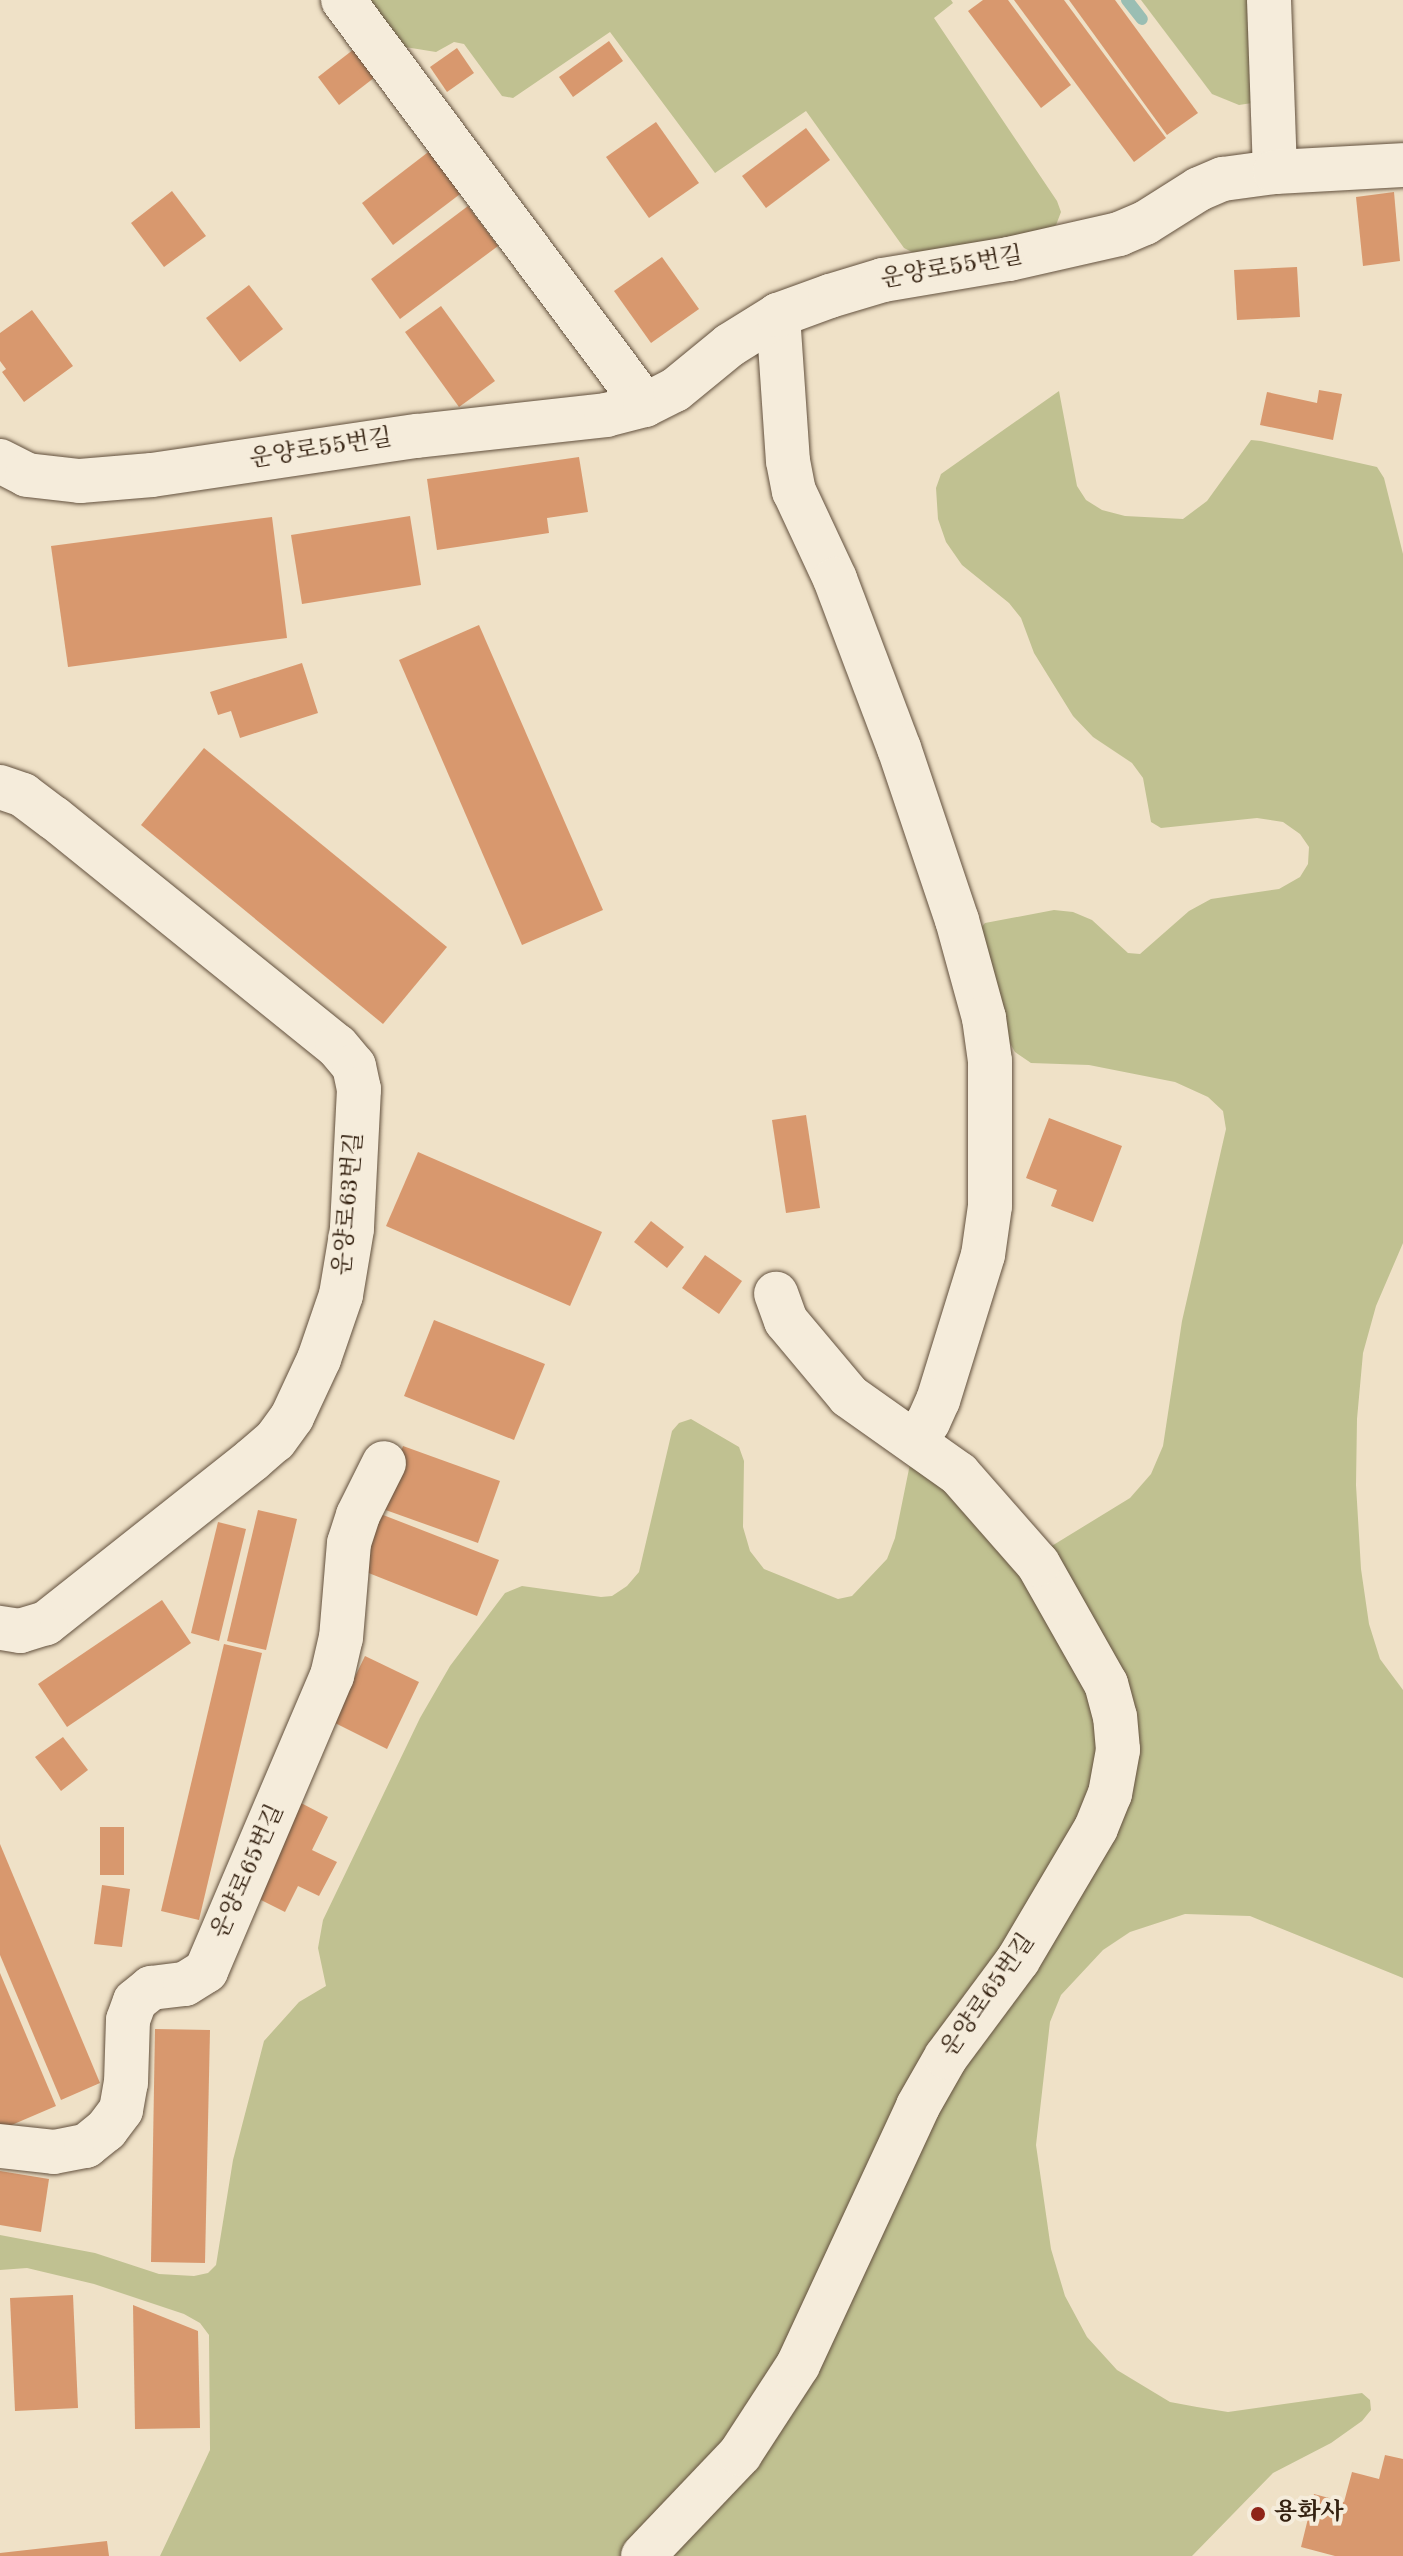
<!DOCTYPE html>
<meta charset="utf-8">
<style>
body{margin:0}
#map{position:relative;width:1403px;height:2556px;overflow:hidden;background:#efe1c7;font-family:"Old Standard TT","Noto Serif KR",serif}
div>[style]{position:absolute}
.green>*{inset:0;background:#c0c191}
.stream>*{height:12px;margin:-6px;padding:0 6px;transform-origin:6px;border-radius:6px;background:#9abeb3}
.building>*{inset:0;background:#d8986e}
.roads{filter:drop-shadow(0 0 2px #63513e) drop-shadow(0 0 2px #63513e)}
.minor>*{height:44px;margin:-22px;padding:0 22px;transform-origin:22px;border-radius:22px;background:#f5ecdb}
.dots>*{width:22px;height:22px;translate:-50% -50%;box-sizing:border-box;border:4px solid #f5ecdb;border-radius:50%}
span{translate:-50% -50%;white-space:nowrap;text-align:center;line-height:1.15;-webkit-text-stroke:8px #f5ecdb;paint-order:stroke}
.street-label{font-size:24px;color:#342110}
.poi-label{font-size:24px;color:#342110;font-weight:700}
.left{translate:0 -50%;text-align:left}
</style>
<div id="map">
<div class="green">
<i style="clip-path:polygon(370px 0,951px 0,953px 3px,934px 18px,1057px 201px,1061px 212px,1056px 225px,1044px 230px,989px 243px,914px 253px,904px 248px,806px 111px,715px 173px,610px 32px,513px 98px,502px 96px,464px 44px,454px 42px,436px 52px,405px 47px)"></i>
<i style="clip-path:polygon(1141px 0,1256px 0,1252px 103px,1239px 105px,1212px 94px)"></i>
<i style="clip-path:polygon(1059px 391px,1077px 486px,1086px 500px,1102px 510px,1125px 516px,1183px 519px,1207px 501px,1251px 440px,1261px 441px,1377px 467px,1384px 478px,1403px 554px,1403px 1243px,1376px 1306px,1363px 1353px,1357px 1419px,1356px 1485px,1361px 1569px,1369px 1624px,1380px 1659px,1403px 1690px,1403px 1978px,1250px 1916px,1185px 1914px,1130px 1932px,1103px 1950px,1061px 1995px,1050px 2022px,1036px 2145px,1051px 2249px,1065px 2296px,1087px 2337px,1117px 2370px,1170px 2402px,1197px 2407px,1228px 2412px,1362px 2393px,1370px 2400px,1371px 2410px,1362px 2421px,1331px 2443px,1273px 2473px,1192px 2556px,160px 2556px,210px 2450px,209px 2335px,200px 2323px,184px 2314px,94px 2284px,27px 2268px,0 2270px,0 2235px,95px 2253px,159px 2274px,194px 2276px,208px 2273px,216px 2265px,233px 2160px,264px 2041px,299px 2002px,326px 1986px,318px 1948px,323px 1920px,420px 1718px,450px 1666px,505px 1593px,522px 1586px,601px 1597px,612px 1596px,627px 1586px,639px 1572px,672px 1431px,679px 1423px,691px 1419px,739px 1447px,744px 1461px,743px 1527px,750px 1551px,764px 1569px,838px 1599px,852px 1596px,887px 1559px,895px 1538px,911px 1459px,1037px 1555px,1130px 1498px,1151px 1474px,1163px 1446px,1182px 1321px,1226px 1129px,1223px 1111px,1208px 1097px,1175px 1082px,1089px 1065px,1031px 1063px,1015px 1052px,1003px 1031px,978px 931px,985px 923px,1054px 910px,1073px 912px,1092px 920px,1128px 953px,1140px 954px,1189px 911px,1211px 899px,1279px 889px,1300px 877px,1308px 864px,1309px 847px,1300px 834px,1283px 822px,1257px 818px,1161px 828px,1151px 822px,1143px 778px,1132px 763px,1093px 737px,1073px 716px,1034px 653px,1021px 618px,1009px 603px,962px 565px,946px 542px,938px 519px,936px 488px,941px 474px)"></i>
</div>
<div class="stream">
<i style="left:1127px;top:0;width:24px;rotate:52deg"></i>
</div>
<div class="building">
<i style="clip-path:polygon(983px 0,1008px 0,1071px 85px,1041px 108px,968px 11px)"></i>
<i style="clip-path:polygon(1014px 0,1064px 0,1166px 138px,1134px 162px)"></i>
<i style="clip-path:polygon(1069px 0,1115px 0,1198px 113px,1167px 135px)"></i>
<i style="clip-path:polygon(367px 39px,388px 67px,339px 105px,318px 77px)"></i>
<i style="clip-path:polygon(609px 41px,623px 61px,573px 97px,559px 77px)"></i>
<i style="clip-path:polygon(457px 48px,474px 73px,447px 92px,430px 67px)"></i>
<i style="clip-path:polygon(656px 122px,699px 183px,649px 218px,606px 157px)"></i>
<i style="clip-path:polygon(806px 128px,830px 160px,766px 208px,742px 176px)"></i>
<i style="clip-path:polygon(440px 143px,472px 185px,393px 245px,362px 203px)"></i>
<i style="clip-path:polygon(172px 191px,206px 236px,164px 267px,131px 223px)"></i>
<i style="clip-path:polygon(1394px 192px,1400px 261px,1363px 266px,1356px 197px)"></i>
<i style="clip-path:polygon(468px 206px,498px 246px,400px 319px,371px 279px)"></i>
<i style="clip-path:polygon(662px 257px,699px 309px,651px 343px,614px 291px)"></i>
<i style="clip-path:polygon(1297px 267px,1300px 317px,1237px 320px,1234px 270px)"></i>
<i style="clip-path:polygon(249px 285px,283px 329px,240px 362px,206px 318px)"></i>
<i style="clip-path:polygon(441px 306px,495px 381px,459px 407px,405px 332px)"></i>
<i style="clip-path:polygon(32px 310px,73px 366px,24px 402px,2px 372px,6px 369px,0 361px,0 333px)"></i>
<i style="clip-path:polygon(1319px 390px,1342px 394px,1333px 440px,1260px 425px,1267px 392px,1317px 403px)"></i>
<i style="clip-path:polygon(579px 457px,588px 512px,547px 518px,549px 533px,437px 550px,427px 479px)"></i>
<i style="clip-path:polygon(410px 516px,421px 585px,302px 604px,291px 535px)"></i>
<i style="clip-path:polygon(272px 517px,287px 638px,68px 667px,51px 546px)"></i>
<i style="clip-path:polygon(479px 625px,603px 910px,522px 945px,399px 660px)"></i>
<i style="clip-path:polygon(302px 663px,318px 713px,240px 738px,231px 711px,218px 715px,210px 692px)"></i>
<i style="clip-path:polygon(204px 748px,447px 947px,383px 1024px,141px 825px)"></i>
<i style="clip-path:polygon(806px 1115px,820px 1208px,786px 1213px,772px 1120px)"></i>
<i style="clip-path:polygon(1049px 1118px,1122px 1146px,1093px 1222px,1051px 1206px,1057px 1190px,1026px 1178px)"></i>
<i style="clip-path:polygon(418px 1152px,602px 1232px,570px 1306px,386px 1226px)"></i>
<i style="clip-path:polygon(651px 1221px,684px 1247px,667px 1268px,634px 1242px)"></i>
<i style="clip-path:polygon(705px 1255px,742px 1281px,719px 1314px,682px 1288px)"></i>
<i style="clip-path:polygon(434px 1320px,545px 1364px,514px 1440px,404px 1396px)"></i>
<i style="clip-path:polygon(403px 1446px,500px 1481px,478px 1543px,380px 1508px)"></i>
<i style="clip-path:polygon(258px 1510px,297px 1519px,266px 1650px,227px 1641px)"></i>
<i style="clip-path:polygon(378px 1513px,499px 1560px,477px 1616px,356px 1568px)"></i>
<i style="clip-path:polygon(218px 1522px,246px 1529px,219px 1641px,191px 1633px)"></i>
<i style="clip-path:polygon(162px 1600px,191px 1643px,67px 1727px,38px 1684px)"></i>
<i style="clip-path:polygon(224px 1644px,262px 1653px,199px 1920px,161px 1911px)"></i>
<i style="clip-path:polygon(365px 1656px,419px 1682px,387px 1749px,333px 1722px)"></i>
<i style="clip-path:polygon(63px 1737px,88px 1770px,61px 1791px,35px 1757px)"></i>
<i style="clip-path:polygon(301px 1803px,328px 1817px,312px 1850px,337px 1862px,319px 1896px,298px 1886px,285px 1912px,255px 1897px)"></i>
<i style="clip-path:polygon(100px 1827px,124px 1827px,124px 1875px,100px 1875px)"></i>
<i style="clip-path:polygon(0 1844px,100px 2083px,61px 2100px,0 1955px)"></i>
<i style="clip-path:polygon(102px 1885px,130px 1889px,122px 1947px,94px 1944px)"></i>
<i style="clip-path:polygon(0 1973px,56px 2106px,0 2130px)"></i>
<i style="clip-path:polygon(155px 2029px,210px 2030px,205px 2263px,151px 2262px)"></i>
<i style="clip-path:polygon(0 2171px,49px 2179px,41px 2232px,0 2225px)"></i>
<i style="clip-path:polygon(73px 2295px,78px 2408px,15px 2411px,10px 2298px)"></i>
<i style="clip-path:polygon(133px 2305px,198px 2331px,200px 2428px,135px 2429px)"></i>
<i style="clip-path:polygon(1385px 2455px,1403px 2459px,1403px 2556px,1335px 2556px,1301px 2547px,1314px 2494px,1344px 2502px,1352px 2472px,1379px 2479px)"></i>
<i style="clip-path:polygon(107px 2541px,109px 2556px,0 2556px,0 2553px)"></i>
</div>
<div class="roads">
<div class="minor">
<i style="left:343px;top:0;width:505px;rotate:53.29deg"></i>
<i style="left:1269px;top:0;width:172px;rotate:88deg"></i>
<i style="left:778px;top:315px;width:146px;rotate:86.1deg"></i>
<i style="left:788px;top:461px;width:31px;rotate:79deg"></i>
<i style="left:794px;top:491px;width:97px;rotate:65deg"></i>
<i style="left:835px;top:579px;width:181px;rotate:69.3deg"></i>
<i style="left:899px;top:748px;width:182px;rotate:71.4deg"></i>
<i style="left:957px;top:920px;width:102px;rotate:74.6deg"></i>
<i style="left:984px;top:1018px;width:43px;rotate:82.1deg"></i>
<i style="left:990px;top:1061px;width:145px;rotate:90deg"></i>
<i style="left:990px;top:1206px;width:49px;rotate:98.1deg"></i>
<i style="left:983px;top:1255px;width:152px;rotate:107.2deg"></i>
<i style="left:938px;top:1400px;width:24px;rotate:114deg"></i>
<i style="left:928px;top:1422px;width:22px;rotate:129deg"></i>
<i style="left:0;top:461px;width:30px;rotate:27deg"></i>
<i style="left:27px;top:475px;width:53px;rotate:6.5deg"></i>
<i style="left:80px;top:481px;width:72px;rotate:-4.8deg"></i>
<i style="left:152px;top:475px;width:268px;rotate:-8.4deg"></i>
<i style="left:417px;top:436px;width:190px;rotate:-6.3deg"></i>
<i style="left:606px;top:415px;width:40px;rotate:-14.4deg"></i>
<i style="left:645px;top:405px;width:34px;rotate:-27deg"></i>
<i style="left:675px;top:390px;width:71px;rotate:-39.3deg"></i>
<i style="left:730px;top:345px;width:57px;rotate:-32deg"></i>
<i style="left:778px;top:315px;width:55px;rotate:-20.1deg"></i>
<i style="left:830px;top:296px;width:55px;rotate:-16.8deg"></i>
<i style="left:883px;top:280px;width:128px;rotate:-9.5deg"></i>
<i style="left:1009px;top:259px;width:113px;rotate:-12.8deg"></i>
<i style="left:1119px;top:234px;width:28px;rotate:-23deg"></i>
<i style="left:1145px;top:223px;width:64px;rotate:-32.2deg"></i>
<i style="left:1199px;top:189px;width:26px;rotate:-23deg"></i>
<i style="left:1223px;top:179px;width:52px;rotate:-7.7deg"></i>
<i style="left:1275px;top:172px;width:128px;rotate:-3.1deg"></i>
<i style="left:0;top:787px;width:24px;rotate:19deg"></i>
<i style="left:23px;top:795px;width:39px;rotate:37deg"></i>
<i style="left:54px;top:818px;width:363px;rotate:38.9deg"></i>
<i style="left:337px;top:1046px;width:26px;rotate:50deg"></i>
<i style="left:354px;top:1066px;width:24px;rotate:78deg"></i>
<i style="left:359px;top:1089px;width:140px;rotate:92.9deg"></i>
<i style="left:352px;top:1229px;width:67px;rotate:99.5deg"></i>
<i style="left:341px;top:1295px;width:68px;rotate:109deg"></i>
<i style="left:319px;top:1359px;width:64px;rotate:115deg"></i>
<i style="left:292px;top:1417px;width:29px;rotate:126deg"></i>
<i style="left:275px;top:1440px;width:30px;rotate:139deg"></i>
<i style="left:252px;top:1460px;width:263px;rotate:141.6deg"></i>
<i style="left:46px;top:1623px;width:27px;rotate:163deg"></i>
<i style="left:20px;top:1631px;width:20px;rotate:-171deg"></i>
<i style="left:0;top:2146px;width:54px;rotate:6.3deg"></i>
<i style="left:54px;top:2152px;width:33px;rotate:-11deg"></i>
<i style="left:86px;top:2146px;width:26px;rotate:-39deg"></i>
<i style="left:106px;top:2130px;width:25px;rotate:-53deg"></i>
<i style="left:121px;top:2110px;width:27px;rotate:-80deg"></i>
<i style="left:126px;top:2083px;width:63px;rotate:-88.2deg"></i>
<i style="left:128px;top:2020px;width:20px;rotate:-70deg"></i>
<i style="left:135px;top:2001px;width:21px;rotate:-39deg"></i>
<i style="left:151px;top:1988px;width:34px;rotate:-7deg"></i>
<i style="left:185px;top:1984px;width:25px;rotate:-32deg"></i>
<i style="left:206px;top:1971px;width:321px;rotate:-66.9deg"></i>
<i style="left:332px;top:1676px;width:39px;rotate:-77deg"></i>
<i style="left:341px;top:1638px;width:95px;rotate:-85.2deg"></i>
<i style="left:349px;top:1543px;width:29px;rotate:-72deg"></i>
<i style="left:358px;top:1515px;width:58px;rotate:-63.4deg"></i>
<i style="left:643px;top:2556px;width:141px;rotate:-46.4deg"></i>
<i style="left:740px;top:2454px;width:106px;rotate:-56.9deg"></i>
<i style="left:798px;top:2365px;width:285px;rotate:-65.1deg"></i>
<i style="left:918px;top:2106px;width:56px;rotate:-60.3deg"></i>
<i style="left:946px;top:2057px;width:121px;rotate:-53.4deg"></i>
<i style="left:1018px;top:1960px;width:153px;rotate:-59.4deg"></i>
<i style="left:1096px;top:1828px;width:37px;rotate:-68deg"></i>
<i style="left:1110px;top:1794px;width:45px;rotate:-79.7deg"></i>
<i style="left:1118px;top:1750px;width:33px;rotate:-95deg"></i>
<i style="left:1115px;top:1717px;width:34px;rotate:-105deg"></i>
<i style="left:1106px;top:1684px;width:138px;rotate:-119.5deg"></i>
<i style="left:1038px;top:1564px;width:120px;rotate:-131.3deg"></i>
<i style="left:959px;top:1474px;width:135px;rotate:-144.7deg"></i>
<i style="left:849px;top:1396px;width:98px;rotate:-130deg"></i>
<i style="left:786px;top:1321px;width:29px;rotate:-110deg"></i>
</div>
</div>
<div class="dots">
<i style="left:1258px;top:2514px;background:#8f2418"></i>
</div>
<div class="street-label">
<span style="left:952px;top:269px;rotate:-10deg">운양로55번길</span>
<span style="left:321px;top:450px;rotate:-9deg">운양로55번길</span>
<span style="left:350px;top:1204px;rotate:-85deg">운양로63번길</span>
<span style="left:249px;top:1872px;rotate:-66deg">운양로65번길</span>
<span style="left:989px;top:1996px;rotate:-55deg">운양로65번길</span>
</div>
<div class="poi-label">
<span class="left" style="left:1274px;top:2514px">용화사</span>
</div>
</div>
